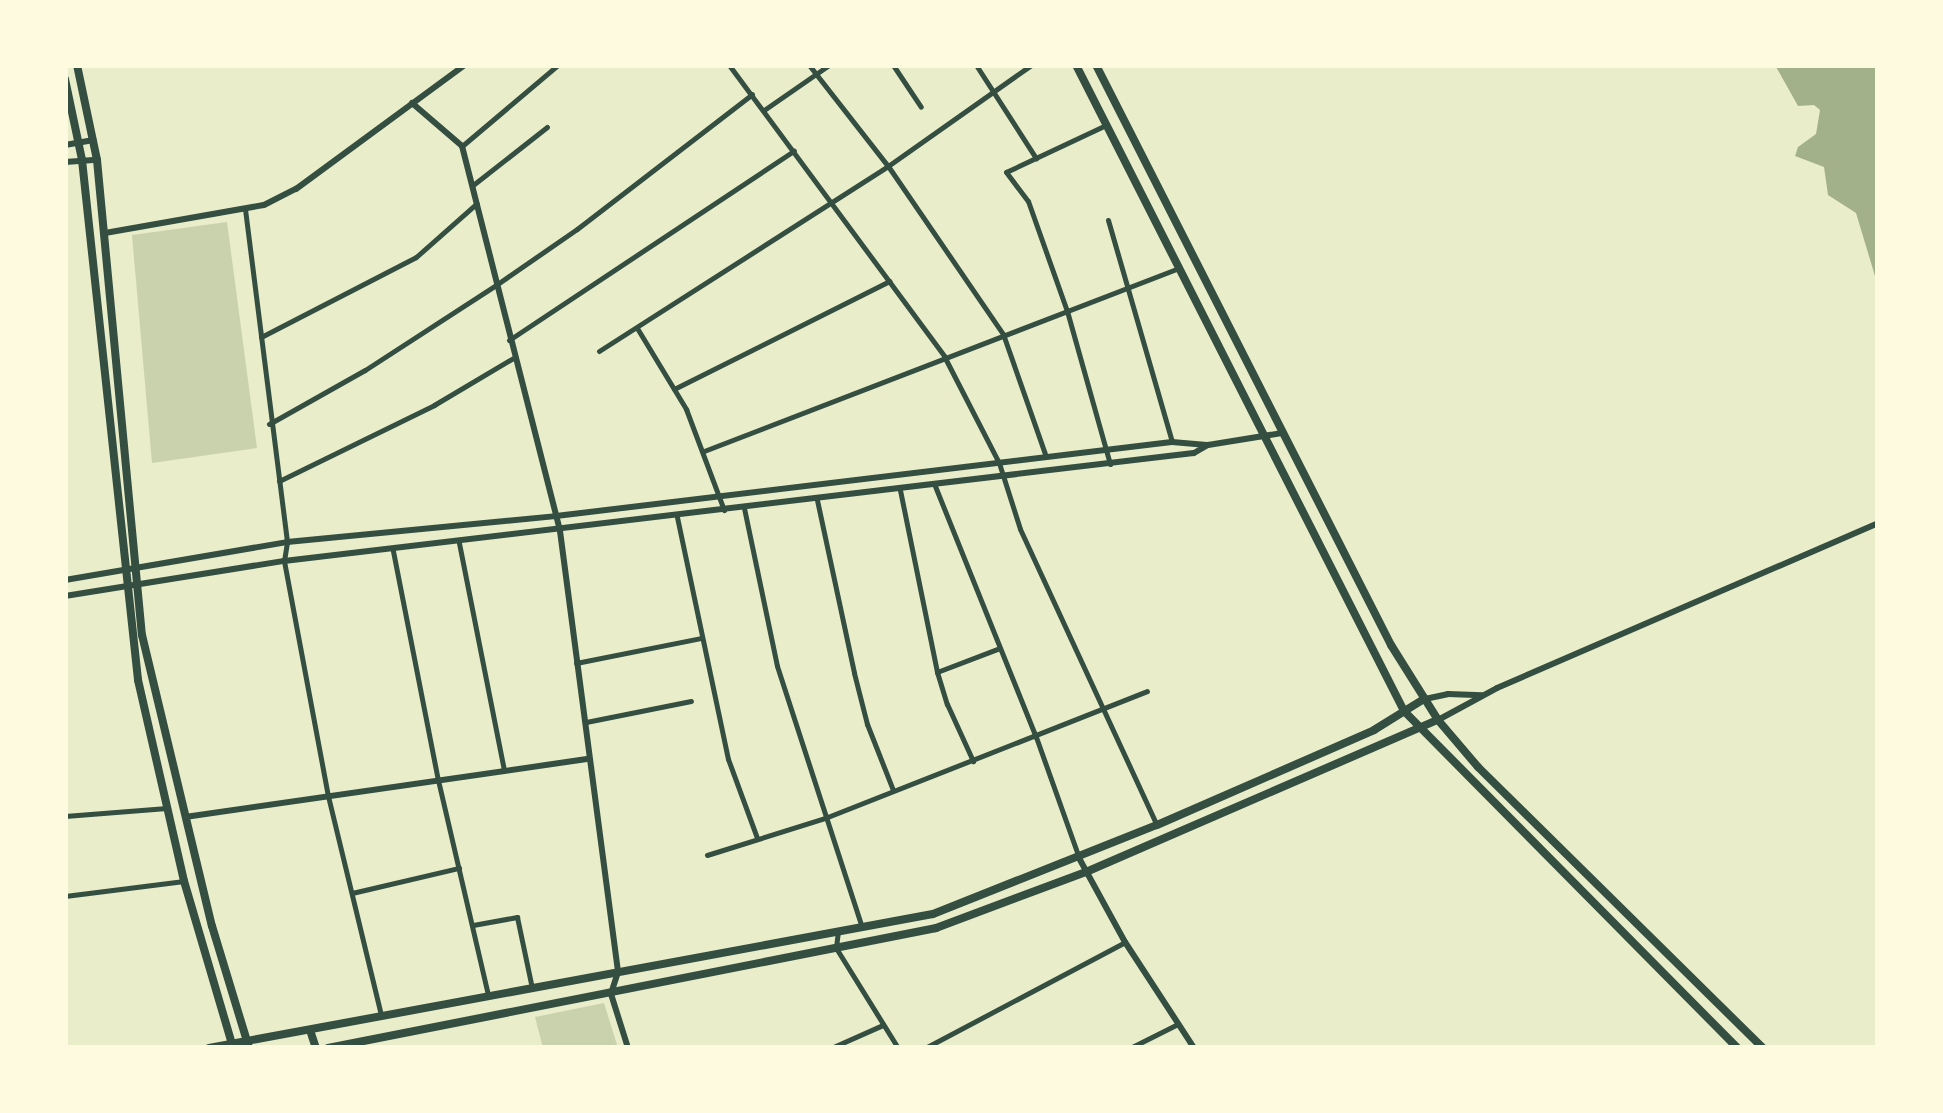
<!DOCTYPE html>
<style>
body{margin:0}
#map{position:relative;width:1943px;height:1113px;overflow:hidden;background:#e9edc9;font-family:Cabin,sans-serif}
div>[style]{position:absolute}
.green>*{inset:0;background:#cad2ad}
.water>*{inset:0;background:#a3b18a}
.minor>*{height:5px;margin:-2.5px;padding:0 2.5px;transform-origin:2.5px;border-radius:2.5px;background:#344e41}
.tertiary>*{height:6px;margin:-3px;padding:0 3px;transform-origin:3px;border-radius:3px;background:#344e41}
.secondary>*{height:6px;margin:-3px;padding:0 3px;transform-origin:3px;border-radius:3px;background:#344e41}
.primary>*{height:8px;margin:-4px;padding:0 4px;transform-origin:4px;border-radius:4px;background:#344e41}
span{translate:-50% -50%;white-space:nowrap;text-align:center;line-height:1.15;-webkit-text-stroke:8px #fefae0;paint-order:stroke}
.frame{position:absolute;inset:0;border:68px solid #fefae0;pointer-events:none}
</style>
<div id="map">
<div class="green">
<i style="clip-path:polygon(227px 222px,257px 448px,152px 463px,132px 235px)"></i>
<i style="clip-path:polygon(604px 1003px,618px 1048px,543px 1048px,535px 1017px)"></i>
</div>
<div class="water">
<i style="clip-path:polygon(1775px 65px,1878px 65px,1878px 286px,1856px 213px,1828px 195px,1824px 167px,1795px 156px,1798px 147px,1816px 134px,1820px 110px,1814px 105px,1798px 106px)"></i>
</div>
<div class="minor">
<i style="left:729px;top:65px;width:362px;rotate:53.5deg"></i>
<i style="left:944px;top:356px;width:120px;rotate:62.8deg"></i>
<i style="left:999px;top:463px;width:69px;rotate:72.3deg"></i>
<i style="left:1020px;top:529px;width:326px;rotate:65.2deg"></i>
<i style="left:809px;top:65px;width:128px;rotate:52deg"></i>
<i style="left:888px;top:166px;width:204px;rotate:55.6deg"></i>
<i style="left:1003px;top:334px;width:130px;rotate:70.7deg"></i>
<i style="left:893px;top:65px;width:50px;rotate:56.3deg"></i>
<i style="left:976px;top:65px;width:111px;rotate:57.2deg"></i>
<i style="left:764px;top:110px;width:79px;rotate:-34.7deg"></i>
<i style="left:1106px;top:125px;width:110px;rotate:154.8deg"></i>
<i style="left:1006px;top:172px;width:36px;rotate:53deg"></i>
<i style="left:1028px;top:201px;width:117px;rotate:70.5deg"></i>
<i style="left:1067px;top:311px;width:159px;rotate:74.3deg"></i>
<i style="left:462px;top:146px;width:126px;rotate:-40.2deg"></i>
<i style="left:473px;top:185px;width:94px;rotate:-38.1deg"></i>
<i style="left:245px;top:209px;width:336px;rotate:82.8deg"></i>
<i style="left:287px;top:542px;width:19px;rotate:99deg"></i>
<i style="left:284px;top:561px;width:239px;rotate:79.4deg"></i>
<i style="left:328px;top:796px;width:225px;rotate:76.4deg"></i>
<i style="left:1108px;top:220px;width:231px;rotate:73.9deg"></i>
<i style="left:637px;top:328px;width:95px;rotate:58.8deg"></i>
<i style="left:686px;top:409px;width:108px;rotate:69.4deg"></i>
<i style="left:261px;top:337px;width:174px;rotate:-27.3deg"></i>
<i style="left:416px;top:257px;width:81px;rotate:-41.5deg"></i>
<i style="left:509px;top:340px;width:342px;rotate:-33.6deg"></i>
<i style="left:599px;top:351px;width:343px;rotate:-32.6deg"></i>
<i style="left:888px;top:166px;width:175px;rotate:-35.2deg"></i>
<i style="left:674px;top:389px;width:241px;rotate:-26.6deg"></i>
<i style="left:269px;top:424px;width:110px;rotate:-29.4deg"></i>
<i style="left:365px;top:370px;width:156px;rotate:-33deg"></i>
<i style="left:496px;top:285px;width:98px;rotate:-34.7deg"></i>
<i style="left:577px;top:229px;width:221px;rotate:-37.6deg"></i>
<i style="left:704px;top:451px;width:509px;rotate:-21.07deg"></i>
<i style="left:279px;top:481px;width:173px;rotate:-26.1deg"></i>
<i style="left:434px;top:405px;width:92px;rotate:-30.7deg"></i>
<i style="left:935px;top:486px;width:271px;rotate:68.1deg"></i>
<i style="left:1036px;top:737px;width:125px;rotate:70.4deg"></i>
<i style="left:900px;top:490px;width:186px;rotate:78.5deg"></i>
<i style="left:937px;top:672px;width:34px;rotate:73deg"></i>
<i style="left:947px;top:704px;width:63px;rotate:65.5deg"></i>
<i style="left:817px;top:500px;width:177px;rotate:77.9deg"></i>
<i style="left:854px;top:673px;width:53px;rotate:75.7deg"></i>
<i style="left:867px;top:724px;width:71px;rotate:68.5deg"></i>
<i style="left:744px;top:508px;width:161px;rotate:78.2deg"></i>
<i style="left:777px;top:666px;width:274px;rotate:72deg"></i>
<i style="left:677px;top:517px;width:247px;rotate:78.1deg"></i>
<i style="left:728px;top:759px;width:84px;rotate:69.8deg"></i>
<i style="left:459px;top:543px;width:232px;rotate:78.8deg"></i>
<i style="left:393px;top:551px;width:233px;rotate:78.9deg"></i>
<i style="left:438px;top:780px;width:221px;rotate:76.9deg"></i>
<i style="left:576px;top:663px;width:127px;rotate:-11.3deg"></i>
<i style="left:937px;top:672px;width:67px;rotate:-20.9deg"></i>
<i style="left:586px;top:722px;width:107px;rotate:-11.3deg"></i>
<i style="left:65px;top:816px;width:102px;rotate:-4.5deg"></i>
<i style="left:707px;top:855px;width:124px;rotate:-17.4deg"></i>
<i style="left:825px;top:818px;width:346px;rotate:-21.5deg"></i>
<i style="left:352px;top:893px;width:110px;rotate:-13.2deg"></i>
<i style="left:65px;top:896px;width:120px;rotate:-7.2deg"></i>
<i style="left:473px;top:925px;width:45px;rotate:-10.3deg"></i>
<i style="left:517px;top:917px;width:73px;rotate:78.1deg"></i>
<i style="left:838px;top:931px;width:17px;rotate:97deg"></i>
<i style="left:836px;top:948px;width:118px;rotate:58.2deg"></i>
<i style="left:831px;top:1048px;width:57px;rotate:-23.9deg"></i>
<i style="left:925px;top:1048px;width:226px;rotate:-27.9deg"></i>
<i style="left:1130px;top:1048px;width:54px;rotate:-26.6deg"></i>
</div>
<div class="tertiary">
<i style="left:412px;top:103px;width:66px;rotate:40.7deg"></i>
<i style="left:462px;top:146px;width:397px;rotate:75.7deg"></i>
<i style="left:560px;top:531px;width:445px;rotate:82.5deg"></i>
<i style="left:618px;top:972px;width:23px;rotate:108deg"></i>
<i style="left:611px;top:994px;width:57px;rotate:72.5deg"></i>
<i style="left:105px;top:233px;width:161px;rotate:-10deg"></i>
<i style="left:264px;top:205px;width:36px;rotate:-27deg"></i>
<i style="left:296px;top:189px;width:210px;rotate:-36.3deg"></i>
<i style="left:185px;top:817px;width:406px;rotate:-8.2deg"></i>
<i style="left:1079px;top:858px;width:96px;rotate:61.3deg"></i>
<i style="left:1125px;top:942px;width:126px;rotate:56.9deg"></i>
</div>
<div class="secondary">
<i style="left:65px;top:145px;width:29px;rotate:-10deg"></i>
<i style="left:65px;top:162px;width:32px;rotate:-4deg"></i>
<i style="left:65px;top:580px;width:225px;rotate:-9.7deg"></i>
<i style="left:287px;top:542px;width:270px;rotate:-5.5deg"></i>
<i style="left:556px;top:516px;width:620px;rotate:-6.85deg"></i>
<i style="left:1172px;top:442px;width:35px;rotate:5deg"></i>
<i style="left:65px;top:596px;width:222px;rotate:-9.1deg"></i>
<i style="left:284px;top:561px;width:916px;rotate:-6.77deg"></i>
<i style="left:1194px;top:453px;width:16px;rotate:-30deg"></i>
<i style="left:1208px;top:445px;width:75px;rotate:-9.2deg"></i>
<i style="left:1425px;top:699px;width:24px;rotate:-12deg"></i>
<i style="left:1448px;top:694px;width:34px;rotate:2deg"></i>
<i style="left:1438px;top:720px;width:67px;rotate:-28.5deg"></i>
<i style="left:1497px;top:688px;width:415px;rotate:-23.4deg"></i>
</div>
<div class="primary">
<i style="left:77px;top:65px;width:97px;rotate:78.1deg"></i>
<i style="left:97px;top:160px;width:477px;rotate:84.6deg"></i>
<i style="left:142px;top:635px;width:299px;rotate:76.5deg"></i>
<i style="left:212px;top:926px;width:127px;rotate:73.1deg"></i>
<i style="left:1076px;top:65px;width:724px;rotate:63.08deg"></i>
<i style="left:1404px;top:711px;width:474px;rotate:45.3deg"></i>
<i style="left:1096px;top:65px;width:651px;rotate:63.04deg"></i>
<i style="left:1391px;top:645px;width:89px;rotate:57.9deg"></i>
<i style="left:1438px;top:720px;width:62px;rotate:49.6deg"></i>
<i style="left:1478px;top:767px;width:400px;rotate:44.6deg"></i>
<i style="left:65px;top:79px;width:83px;rotate:78.1deg"></i>
<i style="left:82px;top:160px;width:523px;rotate:83.85deg"></i>
<i style="left:138px;top:680px;width:206px;rotate:77.1deg"></i>
<i style="left:184px;top:881px;width:173px;rotate:73.6deg"></i>
<i style="left:310px;top:1030px;width:19px;rotate:72deg"></i>
<i style="left:209px;top:1048px;width:736px;rotate:-10.49deg"></i>
<i style="left:933px;top:914px;width:241px;rotate:-21.7deg"></i>
<i style="left:1157px;top:825px;width:237px;rotate:-23.6deg"></i>
<i style="left:1374px;top:730px;width:59px;rotate:-31.8deg"></i>
<i style="left:328px;top:1048px;width:620px;rotate:-11.16deg"></i>
<i style="left:936px;top:928px;width:160px;rotate:-20.5deg"></i>
<i style="left:1086px;top:872px;width:383px;rotate:-23.4deg"></i>
</div>
<div class="frame"></div>
</div>
